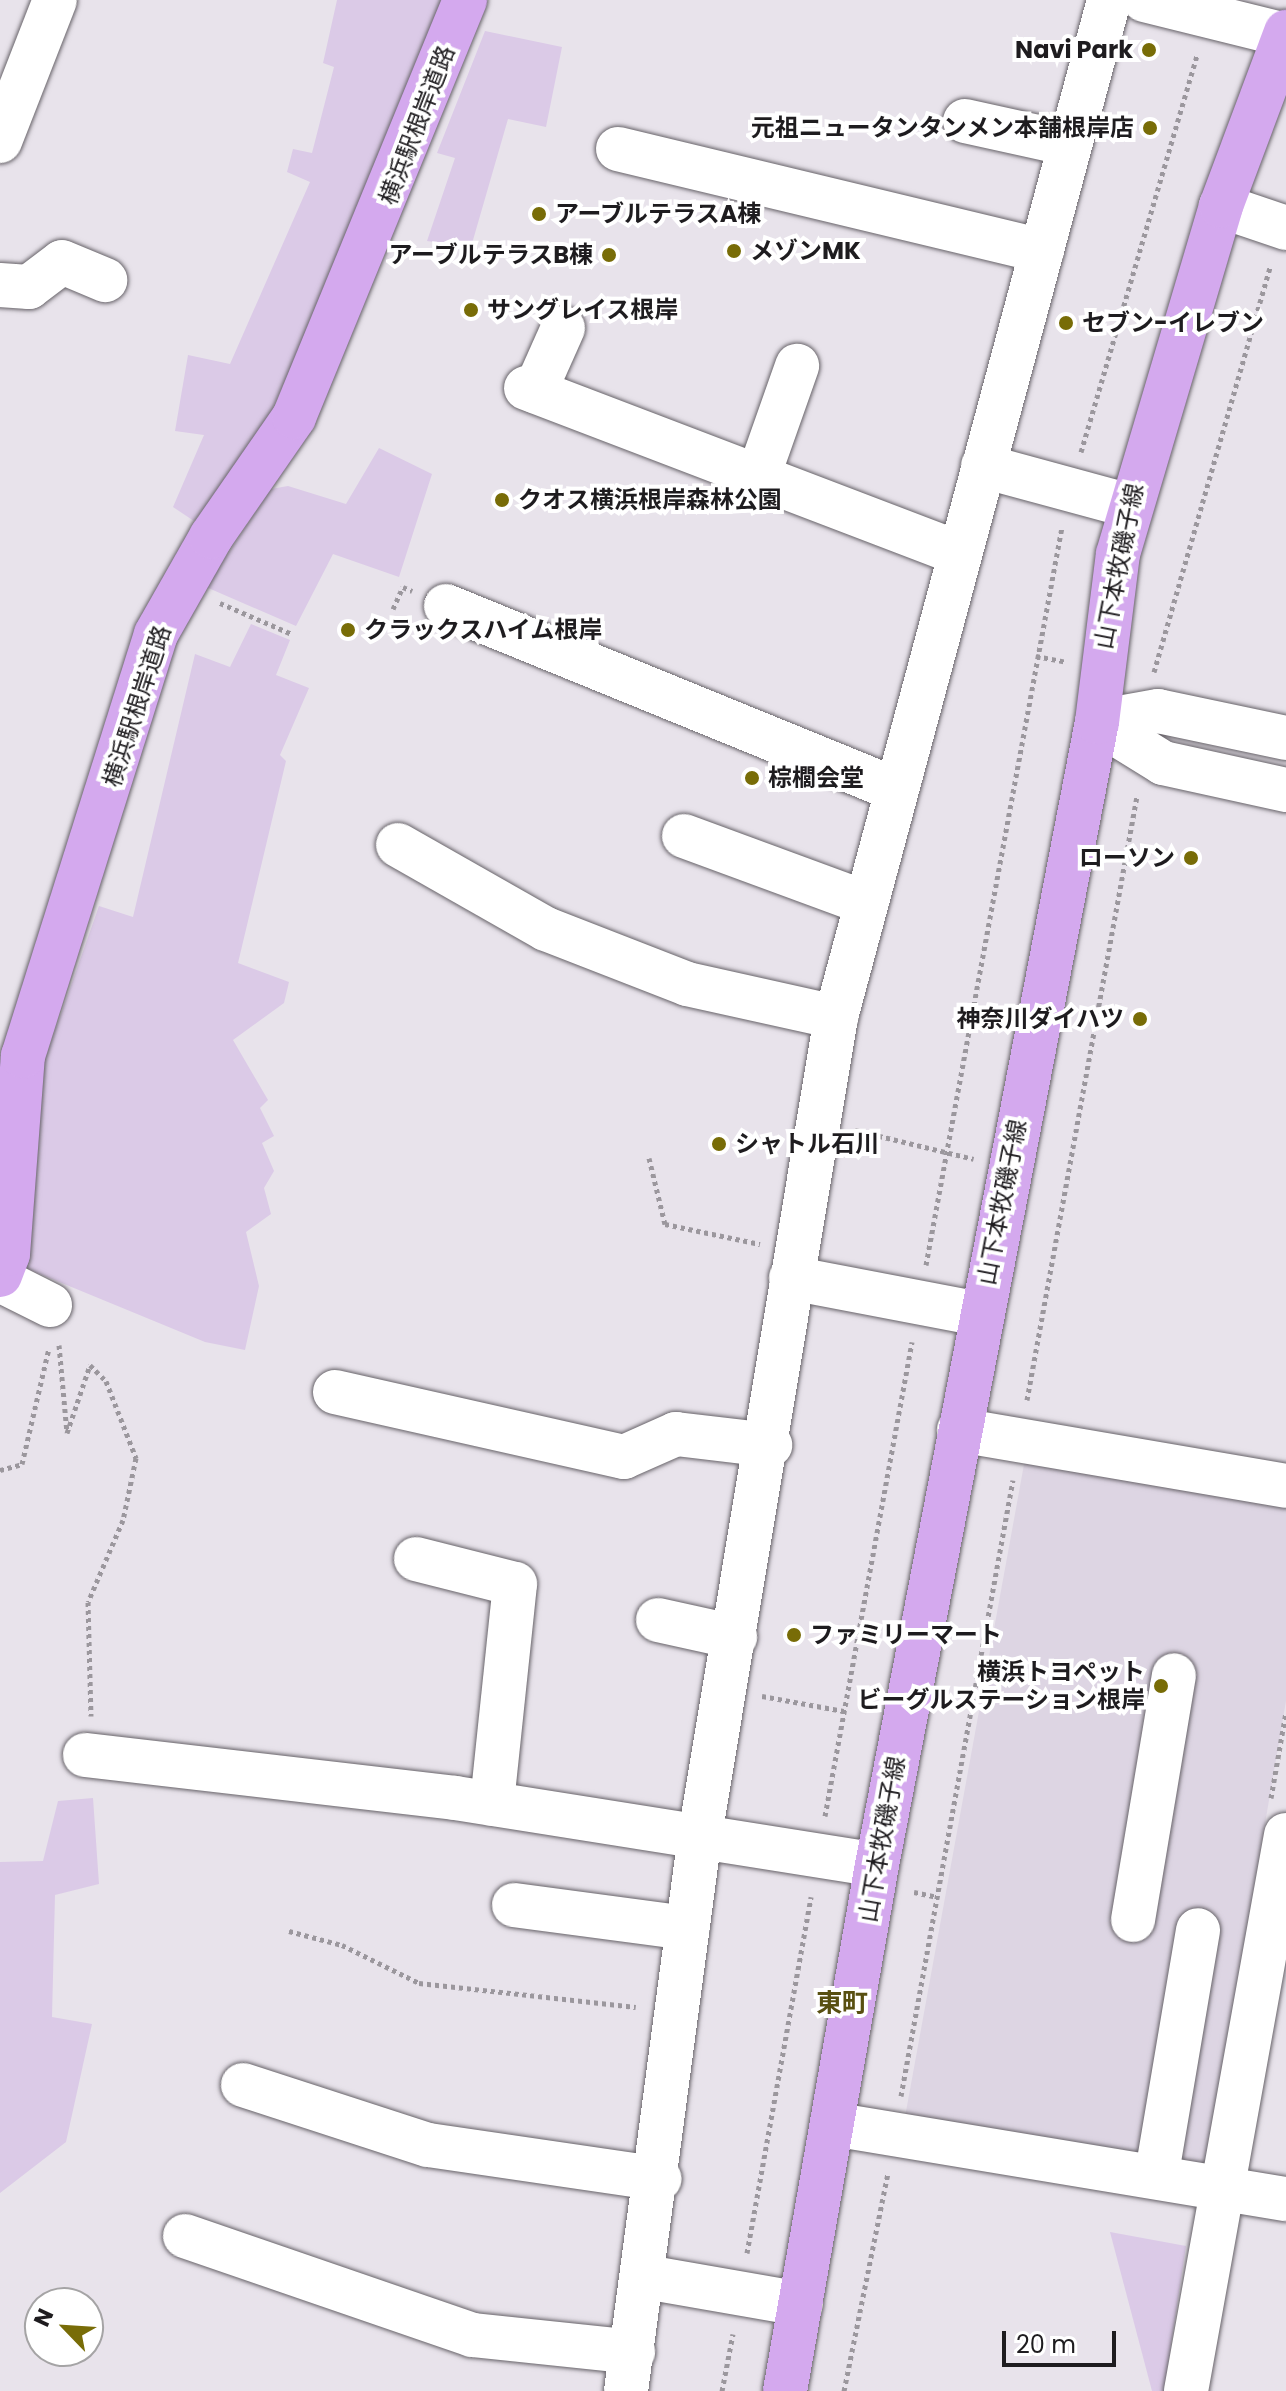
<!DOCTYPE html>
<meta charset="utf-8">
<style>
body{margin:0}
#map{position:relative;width:1286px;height:2391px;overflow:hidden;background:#e8e3eb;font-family:Poppins,"Noto Sans JP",sans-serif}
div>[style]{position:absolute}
.built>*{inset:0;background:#ddd5e3}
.green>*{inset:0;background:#dbcae7}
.path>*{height:5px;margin-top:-2.5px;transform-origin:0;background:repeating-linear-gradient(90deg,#9b979d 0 4px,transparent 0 8px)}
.roads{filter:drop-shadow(0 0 2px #676369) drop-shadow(0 0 2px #676369)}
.minor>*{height:44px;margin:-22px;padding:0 22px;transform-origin:22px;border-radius:22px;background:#fff}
.major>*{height:44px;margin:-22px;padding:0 22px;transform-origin:22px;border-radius:22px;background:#d4a9ee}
.dots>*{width:22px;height:22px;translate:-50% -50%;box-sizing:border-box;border:4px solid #fff;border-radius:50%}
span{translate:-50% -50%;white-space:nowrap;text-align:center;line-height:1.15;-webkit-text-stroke:8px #fff;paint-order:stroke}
.poi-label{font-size:24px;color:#1e1c1f;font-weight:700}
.right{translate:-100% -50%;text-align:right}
.left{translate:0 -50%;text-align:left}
.street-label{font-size:24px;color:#1e1c1f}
.neighbourhood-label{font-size:26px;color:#584f11;font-weight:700}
.north{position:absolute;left:24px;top:2287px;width:80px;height:80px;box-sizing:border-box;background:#fff;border:2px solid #a5a4a5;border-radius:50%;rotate:295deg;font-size:22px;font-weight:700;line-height:32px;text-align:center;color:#1e1c1f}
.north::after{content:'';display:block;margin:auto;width:28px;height:36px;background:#786c07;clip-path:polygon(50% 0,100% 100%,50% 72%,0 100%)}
.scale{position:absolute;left:1002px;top:2331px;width:114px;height:36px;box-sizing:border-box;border:4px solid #1e1c1f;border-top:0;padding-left:10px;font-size:24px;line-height:28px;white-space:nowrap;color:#1e1c1f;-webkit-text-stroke:6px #fff;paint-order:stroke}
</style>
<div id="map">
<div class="built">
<i style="clip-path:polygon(1025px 1459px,1286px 1502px,1286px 1701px,1207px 2162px,1198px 2168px,905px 2117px)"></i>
</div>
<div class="green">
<i style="clip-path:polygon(337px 0,446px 0,397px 132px,259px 438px,194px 521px,173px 507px,204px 435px,175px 431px,188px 355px,230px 364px,310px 182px,287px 172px,293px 149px,312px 153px,334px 67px,323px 63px)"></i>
<i style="clip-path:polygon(485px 31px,562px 47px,546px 127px,508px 119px,471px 247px,427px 241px,455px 158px,437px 153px)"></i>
<i style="clip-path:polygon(379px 448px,432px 474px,399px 577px,333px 554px,296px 626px,206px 587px,271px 489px,288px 486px,346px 504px)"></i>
<i style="clip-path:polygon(251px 624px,290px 640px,276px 675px,309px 688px,280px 755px,286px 761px,238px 963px,289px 982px,284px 1003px,233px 1040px,268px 1100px,260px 1108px,274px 1136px,262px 1143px,274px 1171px,264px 1188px,271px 1214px,246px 1232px,259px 1286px,245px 1350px,205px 1342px,23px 1267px,36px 1085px,99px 906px,133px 917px,195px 654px,230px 667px)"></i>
<i style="clip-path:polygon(93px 1798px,99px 1884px,55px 1895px,52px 2017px,92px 2024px,66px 2142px,0 2193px,0 1862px,43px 1861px,58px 1801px)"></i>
<i style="clip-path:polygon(1110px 2232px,1186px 2246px,1164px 2391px,1152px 2391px)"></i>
</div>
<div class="path">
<i style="left:1081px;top:452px;width:414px;rotate:-73.7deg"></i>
<i style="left:220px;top:603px;width:78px;rotate:23.3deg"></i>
<i style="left:393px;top:609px;width:24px;rotate:-66deg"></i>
<i style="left:403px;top:587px;width:10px;rotate:24deg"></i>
<i style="left:1036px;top:656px;width:31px;rotate:11deg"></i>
<i style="left:1154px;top:672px;width:421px;rotate:-74deg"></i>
<i style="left:855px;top:1130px;width:122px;rotate:13.7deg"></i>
<i style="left:649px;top:1158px;width:68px;rotate:76.4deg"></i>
<i style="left:665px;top:1224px;width:97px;rotate:11.9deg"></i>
<i style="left:926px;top:1265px;width:750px;rotate:-79.56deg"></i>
<i style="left:59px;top:1345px;width:88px;rotate:84.8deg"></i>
<i style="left:67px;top:1433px;width:72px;rotate:-71.3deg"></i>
<i style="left:90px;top:1365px;width:23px;rotate:45deg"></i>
<i style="left:106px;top:1381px;width:83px;rotate:68.7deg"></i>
<i style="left:136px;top:1458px;width:63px;rotate:101.8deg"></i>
<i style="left:123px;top:1520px;width:89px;rotate:113.1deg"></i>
<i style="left:88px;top:1602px;width:114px;rotate:88.5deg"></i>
<i style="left:1027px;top:1400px;width:614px;rotate:-79.68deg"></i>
<i style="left:0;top:1470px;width:23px;rotate:-15deg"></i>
<i style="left:22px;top:1464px;width:119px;rotate:-76.9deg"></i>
<i style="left:762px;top:1696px;width:83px;rotate:10.4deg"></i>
<i style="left:1271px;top:1798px;width:87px;rotate:-80.1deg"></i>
<i style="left:825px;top:1816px;width:482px;rotate:-79.6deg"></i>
<i style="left:914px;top:1892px;width:24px;rotate:12deg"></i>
<i style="left:289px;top:1931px;width:55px;rotate:14.8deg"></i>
<i style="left:342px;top:1945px;width:86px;rotate:26.3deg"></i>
<i style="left:419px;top:1983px;width:218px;rotate:6.3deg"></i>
<i style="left:901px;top:2096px;width:626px;rotate:-79.7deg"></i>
<i style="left:747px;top:2253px;width:362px;rotate:-79.8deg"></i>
<i style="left:722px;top:2391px;width:58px;rotate:-79.1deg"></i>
<i style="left:844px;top:2391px;width:223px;rotate:-78.6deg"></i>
</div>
<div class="roads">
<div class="minor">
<i style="left:1144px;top:0;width:145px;rotate:13.9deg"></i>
<i style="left:965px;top:121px;width:107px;rotate:12.4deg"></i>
<i style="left:0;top:141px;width:151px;rotate:-68.7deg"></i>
<i style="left:618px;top:149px;width:436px;rotate:13.5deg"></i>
<i style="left:1221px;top:206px;width:69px;rotate:18.7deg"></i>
<i style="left:0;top:285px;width:29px;rotate:4deg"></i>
<i style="left:29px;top:287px;width:41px;rotate:-37.1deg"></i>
<i style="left:62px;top:262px;width:47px;rotate:22.7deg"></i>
<i style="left:526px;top:388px;width:463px;rotate:20.9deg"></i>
<i style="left:535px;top:391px;width:69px;rotate:-66deg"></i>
<i style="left:983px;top:466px;width:152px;rotate:15.2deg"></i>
<i style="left:758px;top:477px;width:118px;rotate:-70.6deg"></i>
<i style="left:446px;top:606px;width:486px;rotate:22.2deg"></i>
<i style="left:1097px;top:722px;width:78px;rotate:31.8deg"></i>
<i style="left:1163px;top:763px;width:126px;rotate:12.4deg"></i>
<i style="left:1097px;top:722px;width:62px;rotate:-10.2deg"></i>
<i style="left:1158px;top:711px;width:131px;rotate:11.9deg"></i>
<i style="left:684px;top:836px;width:194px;rotate:20.2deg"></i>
<i style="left:398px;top:845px;width:170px;rotate:29.6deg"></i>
<i style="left:546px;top:929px;width:151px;rotate:21.3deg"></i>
<i style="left:687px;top:984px;width:153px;rotate:12.5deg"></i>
<i style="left:791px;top:1278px;width:192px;rotate:10.8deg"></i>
<i style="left:0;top:1280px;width:56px;rotate:26.6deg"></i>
<i style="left:335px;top:1392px;width:296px;rotate:12.7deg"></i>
<i style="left:624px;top:1457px;width:57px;rotate:-23.9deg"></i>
<i style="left:676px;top:1434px;width:95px;rotate:6.7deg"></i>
<i style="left:959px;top:1430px;width:332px;rotate:9.7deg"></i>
<i style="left:416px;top:1559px;width:102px;rotate:14.2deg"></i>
<i style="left:515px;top:1584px;width:221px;rotate:96deg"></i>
<i style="left:658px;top:1620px;width:79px;rotate:12.4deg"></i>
<i style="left:85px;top:1755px;width:372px;rotate:6.6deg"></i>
<i style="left:455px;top:1798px;width:427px;rotate:9deg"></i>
<i style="left:514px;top:1905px;width:175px;rotate:7.6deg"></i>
<i style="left:1133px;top:1920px;width:248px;rotate:-80.5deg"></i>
<i style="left:243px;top:2085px;width:194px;rotate:18deg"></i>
<i style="left:428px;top:2145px;width:234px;rotate:8.3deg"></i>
<i style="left:832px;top:2124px;width:460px;rotate:9.4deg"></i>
<i style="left:1159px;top:2161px;width:234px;rotate:-80.4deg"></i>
<i style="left:185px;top:2236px;width:304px;rotate:19deg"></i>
<i style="left:472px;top:2335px;width:162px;rotate:6deg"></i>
<i style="left:646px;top:2277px;width:157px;rotate:9.9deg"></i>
<i style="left:626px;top:2391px;width:561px;rotate:-82.42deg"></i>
<i style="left:700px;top:1835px;width:829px;rotate:-80.56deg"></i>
<i style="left:836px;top:1017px;width:1053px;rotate:-74.97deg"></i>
<i style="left:1186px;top:2391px;width:565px;rotate:-79.8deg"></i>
</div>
<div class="major">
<i style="left:0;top:1275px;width:22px;rotate:-69deg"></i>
<i style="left:8px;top:1254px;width:199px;rotate:-85.7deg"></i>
<i style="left:23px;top:1056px;width:442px;rotate:-72.5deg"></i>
<i style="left:156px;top:634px;width:112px;rotate:-60.4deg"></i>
<i style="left:211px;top:537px;width:146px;rotate:-55.3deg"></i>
<i style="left:294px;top:417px;width:451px;rotate:-67.7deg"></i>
<i style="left:785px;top:2391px;width:534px;rotate:-80.08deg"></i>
<i style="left:877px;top:1865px;width:1164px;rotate:-79.11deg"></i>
<i style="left:1097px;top:722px;width:169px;rotate:-82.9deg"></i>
<i style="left:1118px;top:554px;width:363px;rotate:-73.5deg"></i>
<i style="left:1221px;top:206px;width:186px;rotate:-69.5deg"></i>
</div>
</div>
<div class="dots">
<i style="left:1149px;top:50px;background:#786c07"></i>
<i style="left:1150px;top:128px;background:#786c07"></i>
<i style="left:539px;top:214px;background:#786c07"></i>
<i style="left:734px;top:251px;background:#786c07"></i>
<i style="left:609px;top:255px;background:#786c07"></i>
<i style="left:471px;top:310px;background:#786c07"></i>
<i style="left:1066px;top:323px;background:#786c07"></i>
<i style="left:502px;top:500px;background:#786c07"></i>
<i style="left:348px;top:630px;background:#786c07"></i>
<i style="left:752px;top:778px;background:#786c07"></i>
<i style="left:1191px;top:858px;background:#786c07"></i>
<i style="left:1140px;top:1019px;background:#786c07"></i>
<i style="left:719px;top:1144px;background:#786c07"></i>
<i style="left:794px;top:1635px;background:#786c07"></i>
<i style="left:1161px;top:1686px;background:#786c07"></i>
</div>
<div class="poi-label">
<span class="right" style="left:1133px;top:50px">Navi Park</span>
<span class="right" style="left:1134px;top:128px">元祖ニュータンタンメン本舗根岸店</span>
<span class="left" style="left:555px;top:214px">アーブルテラスA棟</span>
<span class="left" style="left:750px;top:251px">メゾンMK</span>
<span class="right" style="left:593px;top:255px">アーブルテラスB棟</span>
<span class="left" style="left:487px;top:310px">サングレイス根岸</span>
<span class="left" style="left:1082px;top:323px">セブン-イレブン</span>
<span class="left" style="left:518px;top:500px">クオス横浜根岸森林公園</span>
<span class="left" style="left:364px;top:630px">クラックスハイム根岸</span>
<span class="left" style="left:768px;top:778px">棕櫚会堂</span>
<span class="right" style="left:1175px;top:858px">ローソン</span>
<span class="right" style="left:1124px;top:1019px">神奈川ダイハツ</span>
<span class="left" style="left:735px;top:1144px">シャトル石川</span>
<span class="left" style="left:810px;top:1635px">ファミリーマート</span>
<span class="right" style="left:1145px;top:1686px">横浜トヨペット<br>ビーグルステーション根岸</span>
</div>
<div class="street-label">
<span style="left:417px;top:125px;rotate:-69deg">横浜駅根岸道路</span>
<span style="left:1119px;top:566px;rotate:-79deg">山下本牧磯子線</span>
<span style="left:137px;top:706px;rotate:-72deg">横浜駅根岸道路</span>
<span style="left:1002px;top:1202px;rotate:-79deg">山下本牧磯子線</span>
<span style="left:882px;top:1839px;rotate:-80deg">山下本牧磯子線</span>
</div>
<div class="neighbourhood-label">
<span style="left:842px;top:2004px">東町</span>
</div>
<div class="north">N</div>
<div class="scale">20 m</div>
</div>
